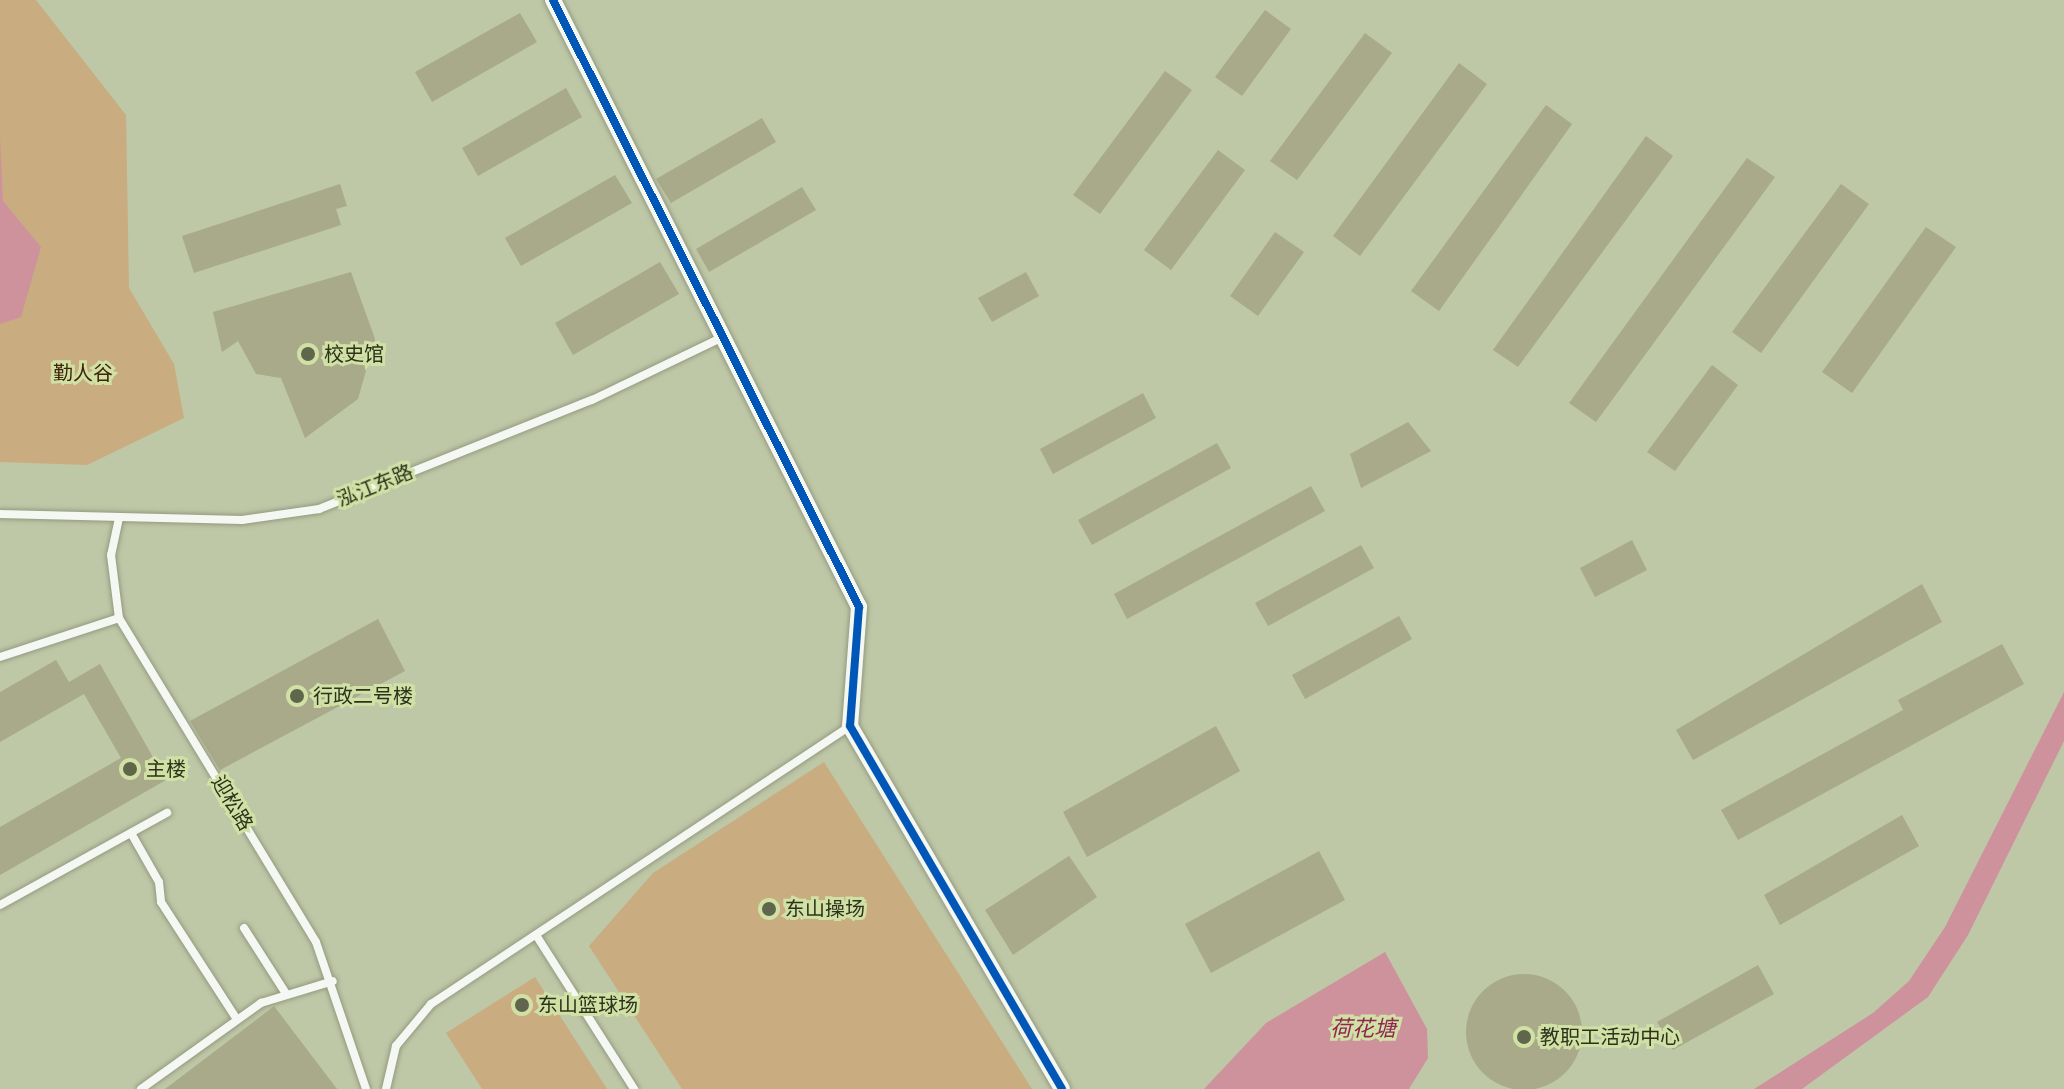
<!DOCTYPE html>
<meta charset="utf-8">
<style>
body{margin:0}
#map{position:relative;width:2064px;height:1089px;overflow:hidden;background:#bec7a6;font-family:"Nunito Sans","Noto Sans SC",sans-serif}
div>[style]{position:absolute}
.green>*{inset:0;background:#c9ac80}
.water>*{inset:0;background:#ce929c}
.building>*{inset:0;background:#a9aa89}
.round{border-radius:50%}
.roads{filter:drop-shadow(0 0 2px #949a81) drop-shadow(0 0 2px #949a81)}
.service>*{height:8px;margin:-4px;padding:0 4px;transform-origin:4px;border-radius:4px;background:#f5f7f2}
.minor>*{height:16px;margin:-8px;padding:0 8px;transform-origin:8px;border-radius:8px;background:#f5f7f2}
.cycleway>*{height:8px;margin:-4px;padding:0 4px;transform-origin:4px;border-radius:4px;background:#0057b8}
.dots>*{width:22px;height:22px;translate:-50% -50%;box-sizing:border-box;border:4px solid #d1e1a6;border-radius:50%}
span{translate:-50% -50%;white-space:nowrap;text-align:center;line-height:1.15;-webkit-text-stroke:6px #d1e1a6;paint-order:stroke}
.poi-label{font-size:20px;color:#2c321b}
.left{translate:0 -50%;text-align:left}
.park-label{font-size:20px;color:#402308}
.street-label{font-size:20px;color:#2c321b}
.water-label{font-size:22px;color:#912651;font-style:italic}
</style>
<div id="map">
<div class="green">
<i style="clip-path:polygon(0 0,36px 0,126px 115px,129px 288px,174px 364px,184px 418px,87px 465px,0 462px)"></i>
<i style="clip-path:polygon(824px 762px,1032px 1089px,682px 1089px,589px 946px,653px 873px)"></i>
<i style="clip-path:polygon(535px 977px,607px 1089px,482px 1089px,446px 1033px)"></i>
</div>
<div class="water">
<i style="clip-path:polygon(0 137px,3px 201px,41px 247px,21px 317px,0 324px)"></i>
<i style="clip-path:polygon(2064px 692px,2064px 741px,1968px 935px,1928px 997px,1802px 1089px,1754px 1089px,1873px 1013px,1909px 981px,1945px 927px)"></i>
<i style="clip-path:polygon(1385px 952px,1427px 1029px,1428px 1058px,1409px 1089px,1204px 1089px,1266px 1023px)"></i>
</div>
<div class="building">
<i style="clip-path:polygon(1265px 10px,1291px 29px,1242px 96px,1215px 77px)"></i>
<i style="clip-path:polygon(520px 13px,537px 42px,432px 102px,415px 72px)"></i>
<i style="clip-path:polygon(1365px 33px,1392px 53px,1297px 180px,1270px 161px)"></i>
<i style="clip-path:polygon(1459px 63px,1487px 84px,1360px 256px,1333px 236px)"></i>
<i style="clip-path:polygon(1165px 71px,1192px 90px,1100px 214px,1073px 195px)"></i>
<i style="clip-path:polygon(566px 88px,582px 117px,478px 176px,462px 148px)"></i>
<i style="clip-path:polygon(1546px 105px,1572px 124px,1439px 311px,1411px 291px)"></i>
<i style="clip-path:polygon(762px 118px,776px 142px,671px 203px,656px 179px)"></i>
<i style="clip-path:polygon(1646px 136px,1673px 156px,1518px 367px,1493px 350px)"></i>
<i style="clip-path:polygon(1218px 150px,1245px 170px,1171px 270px,1144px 250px)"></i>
<i style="clip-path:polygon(1747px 158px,1775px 177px,1596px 422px,1569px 403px)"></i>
<i style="clip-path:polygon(615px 175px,632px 203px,521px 266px,505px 238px)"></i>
<i style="clip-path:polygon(340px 184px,347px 206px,336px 209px,341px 225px,194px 273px,182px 236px)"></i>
<i style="clip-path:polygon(1841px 184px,1869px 204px,1761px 353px,1732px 332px)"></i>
<i style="clip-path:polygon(802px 187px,816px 210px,709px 272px,696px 249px)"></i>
<i style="clip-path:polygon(1926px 227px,1956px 247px,1852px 393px,1822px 372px)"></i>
<i style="clip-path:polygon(1275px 232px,1304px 252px,1258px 316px,1230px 296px)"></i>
<i style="clip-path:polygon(660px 262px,679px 294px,573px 355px,555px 323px)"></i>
<i style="clip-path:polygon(351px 272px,375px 339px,358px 399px,305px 438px,281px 378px,256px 374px,238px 341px,222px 352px,213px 312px)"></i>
<i style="clip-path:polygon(1026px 272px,1039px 296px,992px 322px,978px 298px)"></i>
<i style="clip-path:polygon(1712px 365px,1738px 385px,1675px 471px,1647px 452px)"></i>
<i style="clip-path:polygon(1143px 393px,1156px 418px,1053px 474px,1040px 449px)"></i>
<i style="clip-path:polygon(1408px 422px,1431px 451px,1361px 488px,1350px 454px)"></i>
<i style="clip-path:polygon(1217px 443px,1231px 468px,1092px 545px,1078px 520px)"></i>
<i style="clip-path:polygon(1311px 486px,1325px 511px,1127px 619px,1114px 594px)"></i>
<i style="clip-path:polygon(1632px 540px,1647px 570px,1595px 597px,1580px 568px)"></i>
<i style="clip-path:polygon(1361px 545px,1374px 568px,1268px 626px,1255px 603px)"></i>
<i style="clip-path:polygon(1922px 584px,1942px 622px,1693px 760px,1676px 730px)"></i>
<i style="clip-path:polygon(1399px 616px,1412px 639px,1305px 699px,1292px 675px)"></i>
<i style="clip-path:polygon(378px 619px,405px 671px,220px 770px,190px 721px)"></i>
<i style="clip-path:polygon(2002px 644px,2024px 684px,1738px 840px,1721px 810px,1903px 710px,1898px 700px)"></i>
<i style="clip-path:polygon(56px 660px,69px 682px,100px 664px,166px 780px,0 875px,0 827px,121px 758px,84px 694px,0 742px,0 692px)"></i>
<i style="clip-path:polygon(1216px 726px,1240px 771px,1087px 857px,1063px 812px)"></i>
<i style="clip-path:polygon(1902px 815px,1919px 846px,1780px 925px,1764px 895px)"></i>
<i style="clip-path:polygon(1319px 851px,1345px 900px,1211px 973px,1185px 924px)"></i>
<i style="clip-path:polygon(1069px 856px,1097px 897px,1013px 955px,985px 910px)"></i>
<i style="clip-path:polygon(1758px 965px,1774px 994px,1673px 1050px,1657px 1022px)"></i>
<i class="round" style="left:1466px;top:974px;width:116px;height:116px"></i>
<i style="clip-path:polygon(274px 1006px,337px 1089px,165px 1089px,273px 1007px)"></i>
</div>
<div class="roads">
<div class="service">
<i style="left:0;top:514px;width:242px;rotate:1.4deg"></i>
<i style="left:242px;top:520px;width:78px;rotate:-8.1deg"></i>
<i style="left:319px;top:509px;width:294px;rotate:-21.8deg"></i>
<i style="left:592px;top:400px;width:145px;rotate:-25.7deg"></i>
<i style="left:119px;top:518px;width:38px;rotate:102deg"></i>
<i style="left:111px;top:555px;width:64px;rotate:82.8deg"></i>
<i style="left:119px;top:618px;width:379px;rotate:58.7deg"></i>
<i style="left:316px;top:942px;width:155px;rotate:71.2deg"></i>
<i style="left:0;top:657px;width:125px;rotate:-18.1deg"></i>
<i style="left:131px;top:833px;width:56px;rotate:60.3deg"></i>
<i style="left:159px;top:882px;width:20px;rotate:84deg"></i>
<i style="left:161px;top:902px;width:138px;rotate:57.1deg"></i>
<i style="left:0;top:905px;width:191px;rotate:-28.9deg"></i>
<i style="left:244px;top:928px;width:76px;rotate:57.4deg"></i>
<i style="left:536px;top:935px;width:183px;rotate:57.5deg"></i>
<i style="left:141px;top:1089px;width:148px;rotate:-35.6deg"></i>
<i style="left:261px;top:1003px;width:75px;rotate:-17deg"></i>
<i style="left:386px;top:1089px;width:44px;rotate:-76.9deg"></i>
<i style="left:396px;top:1046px;width:55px;rotate:-50.2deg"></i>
<i style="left:431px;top:1004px;width:503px;rotate:-33.56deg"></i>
</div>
<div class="minor">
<i style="left:553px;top:0;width:680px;rotate:63.25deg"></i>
<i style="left:859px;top:607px;width:119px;rotate:94.3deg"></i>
<i style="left:850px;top:726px;width:420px;rotate:59.7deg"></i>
</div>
</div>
<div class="cycleway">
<i style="left:553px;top:0;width:680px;rotate:63.25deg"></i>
<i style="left:859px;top:607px;width:119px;rotate:94.3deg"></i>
<i style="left:850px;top:726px;width:420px;rotate:59.7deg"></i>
</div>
<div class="dots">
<i style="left:308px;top:354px;background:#5f664c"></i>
<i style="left:297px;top:696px;background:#5f664c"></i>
<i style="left:130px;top:769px;background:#5f664c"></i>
<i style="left:769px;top:909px;background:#5f664c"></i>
<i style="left:522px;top:1005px;background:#5f664c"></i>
<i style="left:1524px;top:1037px;background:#5f664c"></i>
</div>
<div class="poi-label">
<span class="left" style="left:324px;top:354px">校史馆</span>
<span class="left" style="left:313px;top:696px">行政二号楼</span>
<span class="left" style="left:146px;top:769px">主楼</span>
<span class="left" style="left:785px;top:909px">东山操场</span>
<span class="left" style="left:538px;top:1005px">东山篮球场</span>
<span class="left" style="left:1540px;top:1037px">教职工活动中心</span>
</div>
<div class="park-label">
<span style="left:83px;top:373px">勤人谷</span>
</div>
<div class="street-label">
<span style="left:375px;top:486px;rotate:-22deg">泓江东路</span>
<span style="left:232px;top:803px;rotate:59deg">迎松路</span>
</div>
<div class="water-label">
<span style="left:1363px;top:1030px">荷花塘</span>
</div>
</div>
